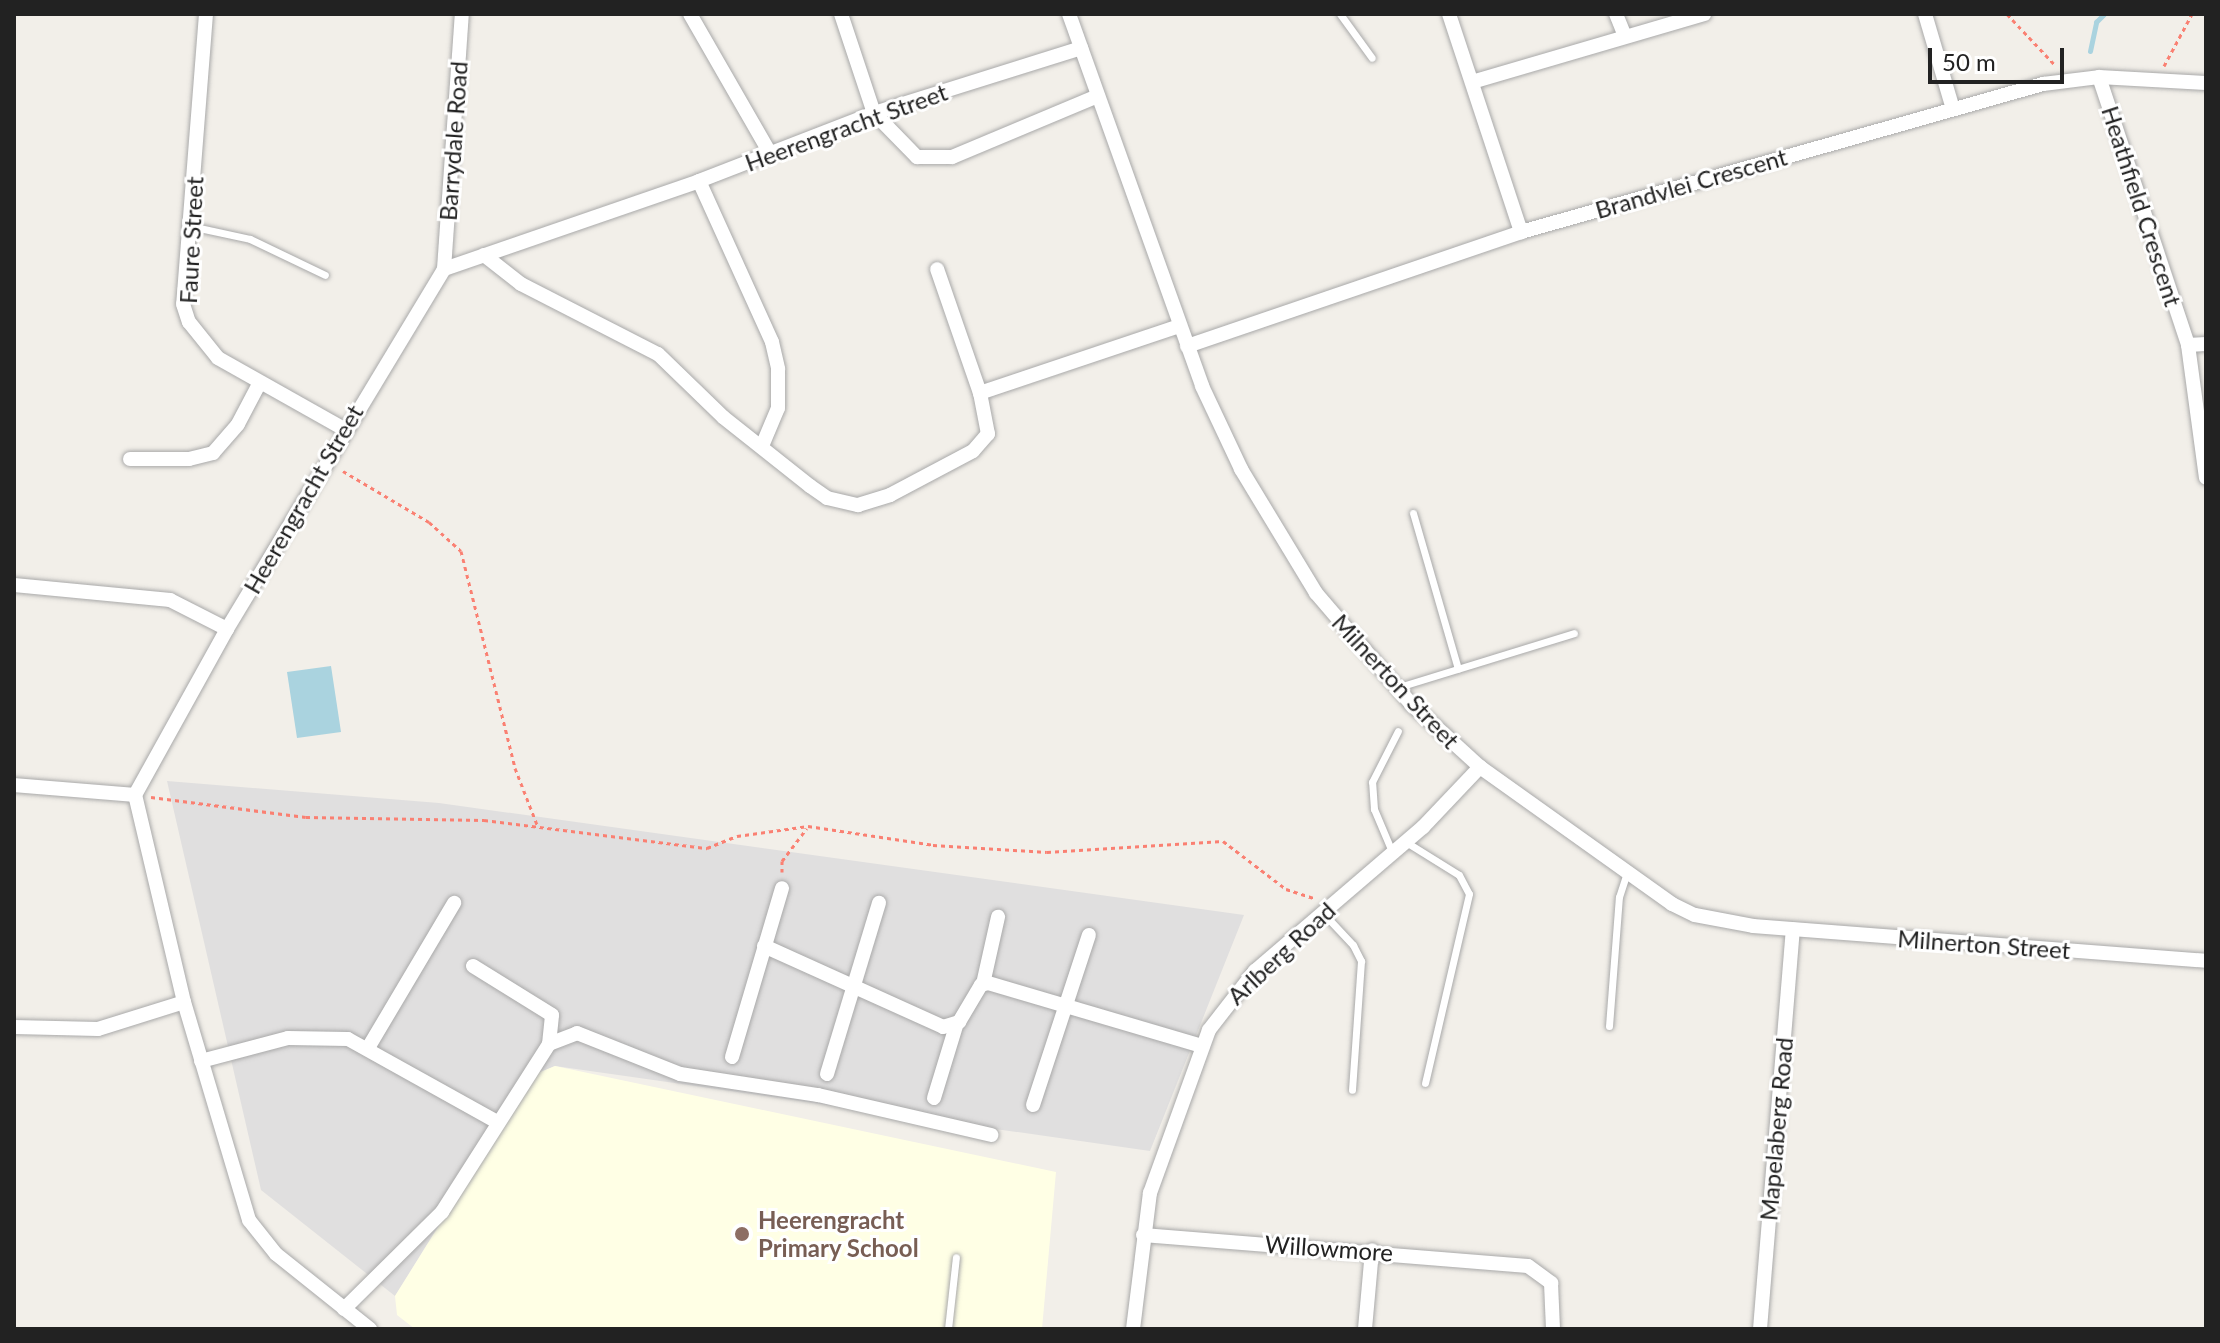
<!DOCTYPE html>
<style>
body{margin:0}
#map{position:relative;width:2220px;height:1343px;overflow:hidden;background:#f2efe9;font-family:Lato,sans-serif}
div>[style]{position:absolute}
.residential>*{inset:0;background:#e0dfdf}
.education>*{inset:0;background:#ffffe5}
.water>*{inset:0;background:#aad3df}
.stream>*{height:5px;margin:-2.5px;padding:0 2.5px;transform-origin:2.5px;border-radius:2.5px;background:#aad3df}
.path>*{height:3px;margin-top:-1.5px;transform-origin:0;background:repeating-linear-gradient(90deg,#fa8072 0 4px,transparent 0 8px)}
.roads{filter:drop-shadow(0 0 2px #a9a9a9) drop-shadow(0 0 2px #a9a9a9)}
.service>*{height:7px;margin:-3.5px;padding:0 3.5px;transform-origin:3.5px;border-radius:3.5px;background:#fff}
.minor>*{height:14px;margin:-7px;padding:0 7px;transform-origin:7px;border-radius:7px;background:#fff}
.dots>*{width:22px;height:22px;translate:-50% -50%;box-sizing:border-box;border:4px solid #fff;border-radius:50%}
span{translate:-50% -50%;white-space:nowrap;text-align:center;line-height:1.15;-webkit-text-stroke:6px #fff;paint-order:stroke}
.street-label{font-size:24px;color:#222}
.education-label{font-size:24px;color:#785e54;font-weight:700}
.left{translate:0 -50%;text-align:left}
.frame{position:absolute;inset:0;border:16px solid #222;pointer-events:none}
.scale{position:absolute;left:1928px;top:48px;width:136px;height:36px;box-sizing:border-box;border:4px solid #222;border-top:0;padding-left:10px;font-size:24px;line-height:28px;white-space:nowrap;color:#222;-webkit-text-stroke:6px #fff;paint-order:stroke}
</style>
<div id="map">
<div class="residential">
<i style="clip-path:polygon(167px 781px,439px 803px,1244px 915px,1150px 1151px,555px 1066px,532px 1076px,395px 1296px,261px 1190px)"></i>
</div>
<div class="education">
<i style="clip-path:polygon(555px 1066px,1056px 1172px,1042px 1329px,415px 1329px,397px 1315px,395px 1296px,533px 1075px)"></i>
</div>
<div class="water">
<i style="clip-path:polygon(331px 666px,341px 732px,297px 738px,287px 672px)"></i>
</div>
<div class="stream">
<i style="left:2090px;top:51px;width:30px;rotate:-78deg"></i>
<i style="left:2096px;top:22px;width:11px;rotate:-45deg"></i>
</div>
<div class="path">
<i style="left:2007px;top:14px;width:70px;rotate:46.7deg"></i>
<i style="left:2164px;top:66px;width:59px;rotate:-61.7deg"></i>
<i style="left:343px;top:471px;width:100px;rotate:30.7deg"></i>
<i style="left:429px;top:522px;width:43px;rotate:42.2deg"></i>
<i style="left:461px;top:551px;width:224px;rotate:76deg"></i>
<i style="left:515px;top:768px;width:63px;rotate:68.7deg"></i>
<i style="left:151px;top:797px;width:156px;rotate:7.4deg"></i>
<i style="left:306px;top:817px;width:178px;rotate:1deg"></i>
<i style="left:484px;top:820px;width:225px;rotate:7.2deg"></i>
<i style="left:707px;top:848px;width:32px;rotate:-22deg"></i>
<i style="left:737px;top:836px;width:72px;rotate:-8deg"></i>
<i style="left:808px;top:826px;width:126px;rotate:8.6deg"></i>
<i style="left:933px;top:845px;width:114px;rotate:3.5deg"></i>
<i style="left:1047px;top:852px;width:176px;rotate:-3.6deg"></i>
<i style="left:1223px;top:841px;width:79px;rotate:37.3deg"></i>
<i style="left:1286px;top:889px;width:29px;rotate:18deg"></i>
<i style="left:782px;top:872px;width:11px;rotate:-90deg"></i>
<i style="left:782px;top:861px;width:41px;rotate:-52.9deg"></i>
</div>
<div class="roads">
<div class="service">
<i style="left:1340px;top:14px;width:54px;rotate:54deg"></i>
<i style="left:190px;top:226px;width:61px;rotate:12.2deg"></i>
<i style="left:250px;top:239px;width:83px;rotate:25.6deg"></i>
<i style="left:1413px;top:513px;width:162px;rotate:73.9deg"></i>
<i style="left:1399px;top:687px;width:183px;rotate:-17.1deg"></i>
<i style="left:1406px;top:842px;width:62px;rotate:31.9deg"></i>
<i style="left:1459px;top:875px;width:21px;rotate:62deg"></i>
<i style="left:1469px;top:894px;width:194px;rotate:103.1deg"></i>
<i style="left:1393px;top:854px;width:49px;rotate:-112.9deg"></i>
<i style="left:1374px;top:809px;width:27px;rotate:-94deg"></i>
<i style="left:1372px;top:782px;width:57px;rotate:-63deg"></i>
<i style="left:1323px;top:913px;width:44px;rotate:46.8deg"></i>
<i style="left:1353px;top:945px;width:18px;rotate:63deg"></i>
<i style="left:1361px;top:961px;width:129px;rotate:94deg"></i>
<i style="left:1609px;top:1026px;width:129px;rotate:-85.6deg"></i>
<i style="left:1619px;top:897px;width:26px;rotate:-72deg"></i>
<i style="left:948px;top:1329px;width:72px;rotate:-83.7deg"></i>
</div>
<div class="minor">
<i style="left:206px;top:14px;width:291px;rotate:94.5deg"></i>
<i style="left:183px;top:304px;width:19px;rotate:72deg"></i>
<i style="left:189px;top:322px;width:46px;rotate:51.1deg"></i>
<i style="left:218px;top:358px;width:145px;rotate:29.4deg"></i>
<i style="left:690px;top:14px;width:160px;rotate:60.1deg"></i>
<i style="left:841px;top:14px;width:104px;rotate:71.6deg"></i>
<i style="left:874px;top:113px;width:62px;rotate:45.7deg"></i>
<i style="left:917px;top:157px;width:35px"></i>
<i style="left:952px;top:157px;width:158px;rotate:-22.7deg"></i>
<i style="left:1069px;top:14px;width:395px;rotate:70.3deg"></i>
<i style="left:1202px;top:386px;width:92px;rotate:64.8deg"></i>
<i style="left:1241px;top:469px;width:145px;rotate:58.8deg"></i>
<i style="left:1316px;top:593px;width:146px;rotate:49.4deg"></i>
<i style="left:1411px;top:704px;width:93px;rotate:42.4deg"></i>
<i style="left:1480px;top:767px;width:236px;rotate:35.5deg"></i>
<i style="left:1672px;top:904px;width:25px;rotate:26deg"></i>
<i style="left:1695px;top:915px;width:59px;rotate:10.7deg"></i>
<i style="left:1753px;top:926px;width:454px;rotate:4.4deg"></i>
<i style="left:1449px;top:14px;width:230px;rotate:71.7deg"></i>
<i style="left:1616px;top:14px;width:24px;rotate:68deg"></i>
<i style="left:1925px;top:14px;width:99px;rotate:73.6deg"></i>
<i style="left:2099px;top:77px;width:282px;rotate:71.6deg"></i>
<i style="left:2188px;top:345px;width:134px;rotate:82.3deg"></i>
<i style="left:1472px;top:82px;width:242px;rotate:-16.3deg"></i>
<i style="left:699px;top:181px;width:177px;rotate:65.6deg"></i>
<i style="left:772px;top:342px;width:28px;rotate:77deg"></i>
<i style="left:778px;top:369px;width:39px;rotate:90deg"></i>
<i style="left:778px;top:408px;width:41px;rotate:112.8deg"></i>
<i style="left:484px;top:255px;width:47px;rotate:38.1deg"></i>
<i style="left:521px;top:284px;width:154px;rotate:27.1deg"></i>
<i style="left:658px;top:354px;width:91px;rotate:44.1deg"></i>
<i style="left:723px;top:417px;width:111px;rotate:38.4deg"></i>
<i style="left:810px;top:486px;width:21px;rotate:35deg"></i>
<i style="left:827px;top:498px;width:32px;rotate:13deg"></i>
<i style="left:858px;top:505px;width:34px;rotate:-17deg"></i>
<i style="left:890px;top:495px;width:94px;rotate:-27.9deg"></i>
<i style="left:973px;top:451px;width:23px;rotate:-49deg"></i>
<i style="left:988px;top:434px;width:42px;rotate:-101deg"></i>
<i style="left:980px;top:393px;width:131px;rotate:-109.1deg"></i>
<i style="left:444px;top:269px;width:256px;rotate:-86deg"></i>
<i style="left:2188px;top:345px;width:18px;rotate:-3deg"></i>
<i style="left:1187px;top:346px;width:353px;rotate:-18.8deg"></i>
<i style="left:1521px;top:232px;width:543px;rotate:-15.83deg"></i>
<i style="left:2043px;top:84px;width:56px;rotate:-7.1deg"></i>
<i style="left:2099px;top:77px;width:107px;rotate:3.2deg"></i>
<i style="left:980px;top:393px;width:210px;rotate:-18.6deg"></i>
<i style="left:130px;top:459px;width:59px"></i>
<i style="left:189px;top:459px;width:25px;rotate:-14deg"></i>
<i style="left:213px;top:453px;width:38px;rotate:-49deg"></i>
<i style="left:238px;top:424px;width:45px;rotate:-62.3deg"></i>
<i style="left:14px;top:585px;width:157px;rotate:5.5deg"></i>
<i style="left:170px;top:600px;width:64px;rotate:27deg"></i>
<i style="left:14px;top:785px;width:121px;rotate:4.7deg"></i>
<i style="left:764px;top:946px;width:196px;rotate:24.3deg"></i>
<i style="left:943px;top:1027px;width:17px;rotate:-17deg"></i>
<i style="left:959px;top:1022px;width:43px;rotate:-59.3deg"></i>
<i style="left:981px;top:985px;width:7px;rotate:-16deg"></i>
<i style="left:988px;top:983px;width:223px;rotate:16.4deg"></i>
<i style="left:983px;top:984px;width:69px;rotate:-77.4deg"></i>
<i style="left:14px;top:1027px;width:84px;rotate:1.4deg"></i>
<i style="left:98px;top:1029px;width:90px;rotate:-17.4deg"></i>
<i style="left:549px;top:1044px;width:30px;rotate:-21deg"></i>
<i style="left:577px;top:1033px;width:111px;rotate:21.7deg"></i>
<i style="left:680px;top:1074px;width:140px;rotate:8.7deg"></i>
<i style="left:818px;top:1095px;width:178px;rotate:13deg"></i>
<i style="left:368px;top:1048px;width:169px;rotate:-59.3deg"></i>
<i style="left:732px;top:1057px;width:176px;rotate:-73.5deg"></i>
<i style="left:201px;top:1061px;width:90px;rotate:-14.8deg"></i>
<i style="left:288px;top:1038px;width:60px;rotate:1deg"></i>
<i style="left:348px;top:1039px;width:171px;rotate:29.1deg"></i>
<i style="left:827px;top:1074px;width:179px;rotate:-73.1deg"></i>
<i style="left:934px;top:1098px;width:75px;rotate:-73deg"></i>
<i style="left:1033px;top:1105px;width:179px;rotate:-71.8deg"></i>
<i style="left:1143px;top:1235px;width:386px;rotate:4.6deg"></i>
<i style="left:1528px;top:1266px;width:29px;rotate:36deg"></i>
<i style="left:1551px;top:1283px;width:46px;rotate:87.5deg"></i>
<i style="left:344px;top:1309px;width:138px;rotate:-44.7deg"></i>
<i style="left:442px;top:1212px;width:199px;rotate:-57.5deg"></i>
<i style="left:549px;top:1044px;width:29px;rotate:-84deg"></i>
<i style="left:552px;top:1015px;width:93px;rotate:-148.2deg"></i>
<i style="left:370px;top:1329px;width:120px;rotate:-141.4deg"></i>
<i style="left:276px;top:1254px;width:43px;rotate:-128.5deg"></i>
<i style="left:249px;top:1220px;width:227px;rotate:-106.6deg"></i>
<i style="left:184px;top:1002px;width:213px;rotate:-103.3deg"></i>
<i style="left:135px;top:795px;width:190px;rotate:-61deg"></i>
<i style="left:227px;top:629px;width:420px;rotate:-58.9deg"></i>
<i style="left:444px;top:269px;width:270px;rotate:-19deg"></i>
<i style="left:699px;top:181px;width:188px;rotate:-21.2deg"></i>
<i style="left:874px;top:113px;width:217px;rotate:-17.4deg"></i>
<i style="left:1133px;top:1329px;width:137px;rotate:-82.9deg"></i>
<i style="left:1150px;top:1193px;width:173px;rotate:-70.1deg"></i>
<i style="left:1209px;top:1030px;width:75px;rotate:-52.1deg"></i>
<i style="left:1255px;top:971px;width:221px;rotate:-40.6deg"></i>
<i style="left:1423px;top:827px;width:83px;rotate:-46.5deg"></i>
<i style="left:1365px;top:1329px;width:79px;rotate:-84.9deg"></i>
<i style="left:1760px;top:1329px;width:401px;rotate:-85.3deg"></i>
</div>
</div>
<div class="dots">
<i style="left:742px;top:1234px;background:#8d6e63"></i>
</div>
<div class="street-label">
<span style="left:846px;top:127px;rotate:-20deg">Heerengracht Street</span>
<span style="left:453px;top:141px;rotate:-86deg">Barrydale Road</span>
<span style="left:1691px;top:183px;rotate:-16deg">Brandvlei Crescent</span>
<span style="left:2142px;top:206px;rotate:72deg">Heathfield Crescent</span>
<span style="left:191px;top:240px;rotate:-87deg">Faure Street</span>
<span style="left:303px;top:499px;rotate:-60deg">Heerengracht Street</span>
<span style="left:1396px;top:681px;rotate:47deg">Milnerton Street</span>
<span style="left:1984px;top:944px;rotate:4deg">Milnerton Street</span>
<span style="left:1281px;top:953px;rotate:-43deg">Arlberg Road</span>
<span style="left:1776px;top:1129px;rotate:-85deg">Mapelaberg Road</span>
<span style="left:1329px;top:1248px;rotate:4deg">Willowmore</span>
</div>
<div class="education-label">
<span class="left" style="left:758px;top:1234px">Heerengracht<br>Primary School</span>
</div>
<div class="frame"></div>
<div class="scale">50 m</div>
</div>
